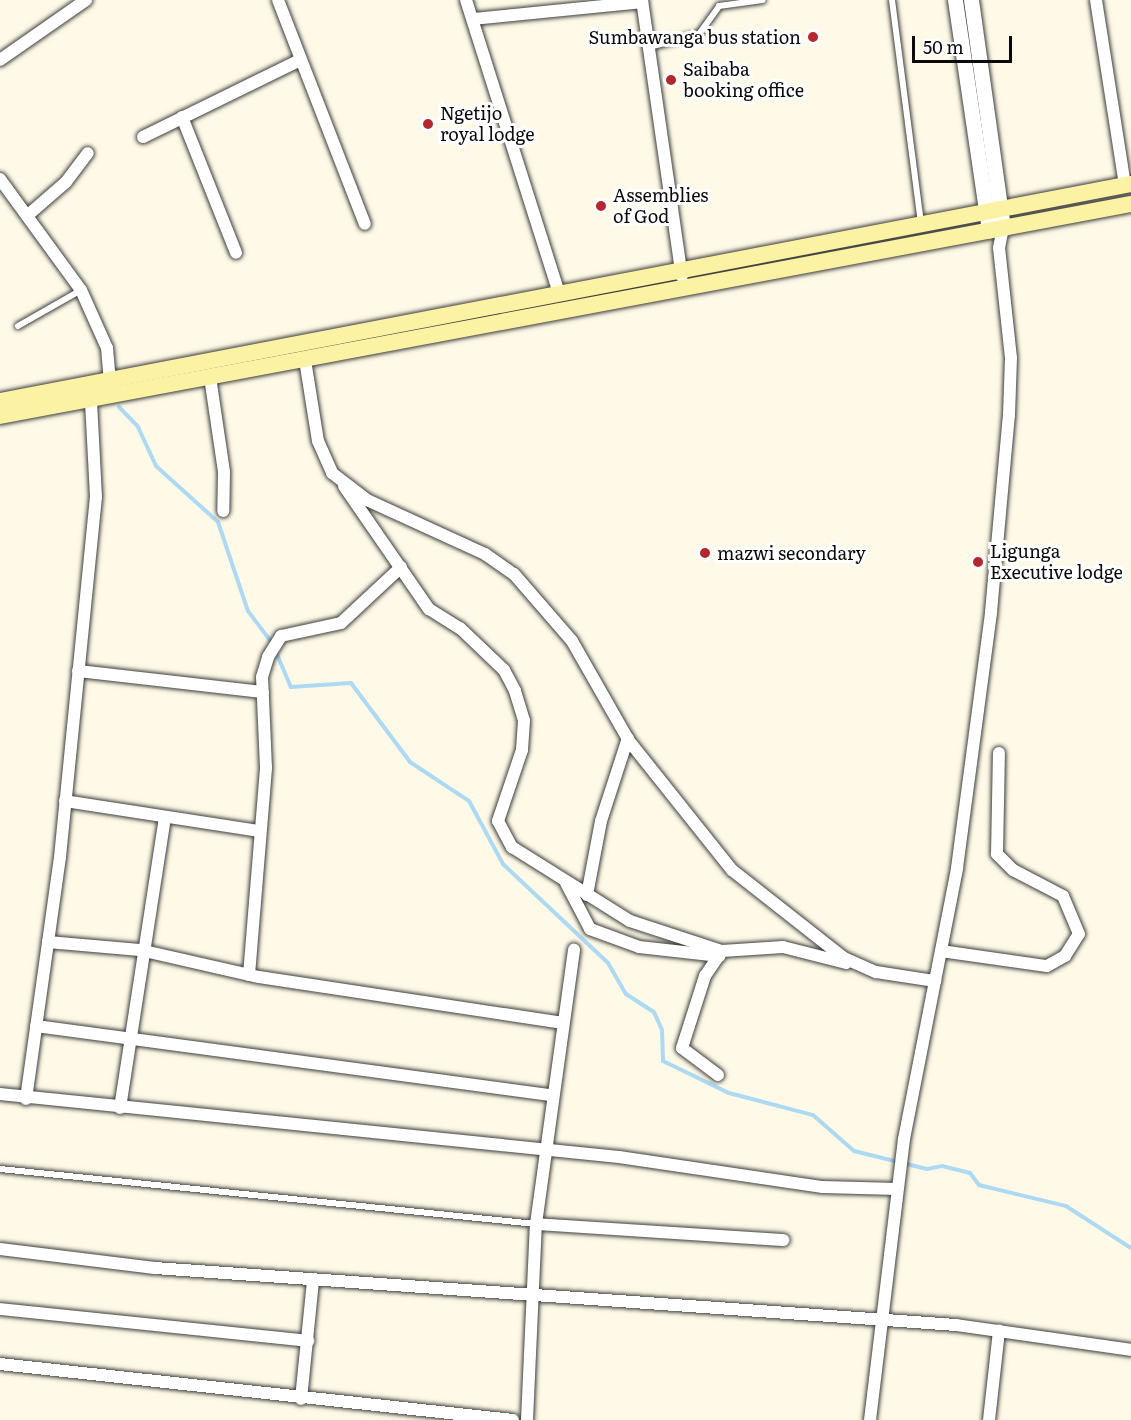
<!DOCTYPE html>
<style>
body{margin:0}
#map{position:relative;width:1131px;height:1420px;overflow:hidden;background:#fefae7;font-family:Literata,serif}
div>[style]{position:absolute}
.stream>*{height:4px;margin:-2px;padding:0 2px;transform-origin:2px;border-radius:2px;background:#aed9f3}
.roads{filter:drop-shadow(0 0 2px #3d3d3d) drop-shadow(0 0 2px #3d3d3d)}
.service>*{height:6px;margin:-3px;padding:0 3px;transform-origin:3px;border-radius:3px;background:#fff}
.minor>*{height:12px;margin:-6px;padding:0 6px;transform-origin:6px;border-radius:6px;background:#fff}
.tertiary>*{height:15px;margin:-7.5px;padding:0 7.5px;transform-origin:7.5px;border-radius:7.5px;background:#fff}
.secondary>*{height:16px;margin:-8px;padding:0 8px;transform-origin:8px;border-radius:8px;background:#fcf2a4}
.dots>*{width:16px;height:16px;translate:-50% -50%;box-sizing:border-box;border:3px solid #fff;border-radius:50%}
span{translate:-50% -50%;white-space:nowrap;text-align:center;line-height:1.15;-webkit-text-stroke:6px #fff;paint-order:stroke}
.poi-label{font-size:18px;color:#0a0a0a}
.right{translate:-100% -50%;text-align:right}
.left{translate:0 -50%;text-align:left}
.scale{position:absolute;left:912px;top:36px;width:100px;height:27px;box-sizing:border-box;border:3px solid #0a0a0a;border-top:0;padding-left:8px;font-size:18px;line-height:21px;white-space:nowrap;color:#0a0a0a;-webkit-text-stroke:4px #fff;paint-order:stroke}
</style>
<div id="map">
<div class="stream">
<i style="left:119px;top:407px;width:28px;rotate:46deg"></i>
<i style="left:138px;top:427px;width:43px;rotate:65.2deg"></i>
<i style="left:156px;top:466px;width:84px;rotate:42.1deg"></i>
<i style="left:218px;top:522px;width:94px;rotate:71.4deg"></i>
<i style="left:248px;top:611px;width:40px;rotate:53deg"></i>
<i style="left:276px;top:652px;width:38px;rotate:67deg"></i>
<i style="left:291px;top:687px;width:60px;rotate:-3.8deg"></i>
<i style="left:351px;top:683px;width:99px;rotate:53.2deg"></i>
<i style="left:410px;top:762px;width:71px;rotate:33.5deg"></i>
<i style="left:469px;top:801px;width:72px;rotate:61.6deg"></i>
<i style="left:503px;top:864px;width:144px;rotate:43.3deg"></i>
<i style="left:608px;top:963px;width:36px;rotate:60deg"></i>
<i style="left:626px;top:994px;width:33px;rotate:33deg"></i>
<i style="left:654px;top:1012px;width:20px;rotate:66deg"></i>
<i style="left:662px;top:1030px;width:31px;rotate:88deg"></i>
<i style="left:663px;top:1061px;width:73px;rotate:25.9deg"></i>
<i style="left:729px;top:1093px;width:87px;rotate:14.7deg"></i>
<i style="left:813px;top:1115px;width:55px;rotate:41.3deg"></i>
<i style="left:854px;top:1151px;width:75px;rotate:13.9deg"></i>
<i style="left:927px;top:1169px;width:15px;rotate:-11deg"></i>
<i style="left:942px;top:1166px;width:29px;rotate:14deg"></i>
<i style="left:970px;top:1173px;width:15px;rotate:53deg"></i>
<i style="left:979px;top:1185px;width:89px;rotate:13.6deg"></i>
<i style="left:1066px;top:1206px;width:77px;rotate:32.9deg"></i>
</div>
<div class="roads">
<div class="service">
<i style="left:892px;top:0;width:224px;rotate:82.6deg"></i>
<i style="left:649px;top:47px;width:52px;rotate:-14.6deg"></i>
<i style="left:699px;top:34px;width:34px;rotate:-54deg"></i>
<i style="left:719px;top:6px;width:44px;rotate:-7.8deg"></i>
<i style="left:18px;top:326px;width:73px;rotate:-29.7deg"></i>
<i style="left:0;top:1169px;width:539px;rotate:5.86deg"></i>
</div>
<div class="minor">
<i style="left:278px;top:0;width:240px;rotate:68.8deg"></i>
<i style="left:466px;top:0;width:307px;rotate:72.4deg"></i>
<i style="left:642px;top:0;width:279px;rotate:81.8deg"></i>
<i style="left:1096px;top:0;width:187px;rotate:81.1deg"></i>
<i style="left:473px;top:19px;width:170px;rotate:-5.7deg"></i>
<i style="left:0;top:60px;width:105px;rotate:-34.9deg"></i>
<i style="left:182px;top:117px;width:146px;rotate:68.3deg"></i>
<i style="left:143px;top:137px;width:175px;rotate:-26.1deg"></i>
<i style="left:0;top:179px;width:137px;rotate:53.9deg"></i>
<i style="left:81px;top:290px;width:64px;rotate:65.9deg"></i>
<i style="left:107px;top:348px;width:33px;rotate:85deg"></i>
<i style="left:28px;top:215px;width:50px;rotate:-41deg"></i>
<i style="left:66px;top:182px;width:36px;rotate:-53deg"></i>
<i style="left:305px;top:360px;width:82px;rotate:80.9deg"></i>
<i style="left:318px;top:441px;width:35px;rotate:66deg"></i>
<i style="left:332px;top:473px;width:44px;rotate:37.6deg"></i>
<i style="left:367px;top:500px;width:130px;rotate:24.6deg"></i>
<i style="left:485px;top:554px;width:35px;rotate:35deg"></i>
<i style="left:514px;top:574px;width:89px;rotate:49.1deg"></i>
<i style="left:572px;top:641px;width:115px;rotate:60.3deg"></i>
<i style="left:629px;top:741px;width:165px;rotate:51.4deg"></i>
<i style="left:732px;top:870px;width:142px;rotate:38.2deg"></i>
<i style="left:844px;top:958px;width:35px;rotate:24deg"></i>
<i style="left:876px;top:972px;width:60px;rotate:8.7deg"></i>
<i style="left:210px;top:377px;width:96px;rotate:81.6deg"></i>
<i style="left:224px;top:472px;width:39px;rotate:91deg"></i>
<i style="left:344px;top:486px;width:150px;rotate:55.4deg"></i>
<i style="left:429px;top:609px;width:36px;rotate:32deg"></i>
<i style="left:460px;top:628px;width:61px;rotate:43.7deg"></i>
<i style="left:504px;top:670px;width:24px;rotate:62deg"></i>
<i style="left:515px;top:691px;width:31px;rotate:73deg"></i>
<i style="left:524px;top:721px;width:29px;rotate:94deg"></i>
<i style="left:522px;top:750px;width:75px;rotate:108.7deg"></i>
<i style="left:498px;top:821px;width:30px;rotate:62deg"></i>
<i style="left:512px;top:847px;width:139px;rotate:32.1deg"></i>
<i style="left:630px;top:921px;width:97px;rotate:18.1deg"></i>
<i style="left:722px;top:951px;width:61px;rotate:-3.8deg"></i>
<i style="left:783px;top:947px;width:65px;rotate:14.3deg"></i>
<i style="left:78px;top:671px;width:186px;rotate:6.5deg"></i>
<i style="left:65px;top:801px;width:196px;rotate:8.8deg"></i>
<i style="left:566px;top:883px;width:52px;rotate:62.4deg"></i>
<i style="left:590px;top:929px;width:52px;rotate:20.2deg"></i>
<i style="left:639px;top:947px;width:81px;rotate:6.4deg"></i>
<i style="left:587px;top:895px;width:75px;rotate:-79.3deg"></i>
<i style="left:601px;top:821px;width:87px;rotate:-72deg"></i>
<i style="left:48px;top:942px;width:92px;rotate:5deg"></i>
<i style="left:140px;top:950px;width:122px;rotate:12.8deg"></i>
<i style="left:259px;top:977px;width:306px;rotate:8.6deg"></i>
<i style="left:941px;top:951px;width:107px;rotate:8.1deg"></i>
<i style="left:1047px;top:966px;width:21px;rotate:-29deg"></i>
<i style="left:1065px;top:956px;width:26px;rotate:-58deg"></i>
<i style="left:1079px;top:934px;width:41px;rotate:-112.8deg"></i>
<i style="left:1063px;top:896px;width:56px;rotate:-152.5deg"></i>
<i style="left:1013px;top:870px;width:23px;rotate:-135deg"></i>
<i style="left:997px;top:854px;width:101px;rotate:-88.9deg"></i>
<i style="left:249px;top:975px;width:208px;rotate:-85.3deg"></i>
<i style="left:266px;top:768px;width:91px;rotate:-92.5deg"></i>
<i style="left:262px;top:677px;width:21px;rotate:-73deg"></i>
<i style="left:268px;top:657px;width:25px;rotate:-58deg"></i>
<i style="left:281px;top:636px;width:61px;rotate:-12.2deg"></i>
<i style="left:341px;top:623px;width:82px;rotate:-43deg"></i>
<i style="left:36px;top:1026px;width:519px;rotate:7.65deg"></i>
<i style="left:718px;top:1075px;width:45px;rotate:-143.1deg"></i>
<i style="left:682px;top:1048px;width:76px;rotate:-72.3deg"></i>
<i style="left:705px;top:976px;width:30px;rotate:-56deg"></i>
<i style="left:0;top:1094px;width:622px;rotate:5.81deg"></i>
<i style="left:619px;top:1157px;width:206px;rotate:8.4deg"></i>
<i style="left:823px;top:1187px;width:74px;rotate:1.5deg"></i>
<i style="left:26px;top:1099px;width:244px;rotate:-82deg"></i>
<i style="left:60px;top:857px;width:362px;rotate:-84.3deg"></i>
<i style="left:96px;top:497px;width:97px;rotate:-93deg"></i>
<i style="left:120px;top:1108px;width:294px;rotate:-81.2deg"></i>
<i style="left:536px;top:1224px;width:248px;rotate:3.7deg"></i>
<i style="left:0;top:1249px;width:156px;rotate:7deg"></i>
<i style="left:155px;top:1268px;width:803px;rotate:4.07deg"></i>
<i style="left:956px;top:1325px;width:177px;rotate:8.1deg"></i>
<i style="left:0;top:1309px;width:310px;rotate:5.9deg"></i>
<i style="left:0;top:1364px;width:516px;rotate:6.23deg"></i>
<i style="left:301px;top:1399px;width:120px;rotate:-84.2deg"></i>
<i style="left:527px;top:1420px;width:196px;rotate:-87.4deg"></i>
<i style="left:536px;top:1224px;width:277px;rotate:-82.1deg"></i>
<i style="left:870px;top:1420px;width:283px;rotate:-83.1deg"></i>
<i style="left:904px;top:1139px;width:276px;rotate:-78.9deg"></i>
<i style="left:957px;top:868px;width:258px;rotate:-82.4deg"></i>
<i style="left:991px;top:612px;width:198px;rotate:-84.8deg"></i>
<i style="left:1009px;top:415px;width:57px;rotate:-88deg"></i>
<i style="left:1011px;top:358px;width:111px;rotate:-96.2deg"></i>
<i style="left:999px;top:248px;width:20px;rotate:-79deg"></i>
<i style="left:989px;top:1420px;width:90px;rotate:-83.6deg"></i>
</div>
<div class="tertiary">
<i style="left:955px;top:0;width:233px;rotate:81.6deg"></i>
<i style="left:971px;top:0;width:222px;rotate:82deg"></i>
</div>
<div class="secondary">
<i style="left:0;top:401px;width:1152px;rotate:-10.86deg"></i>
<i style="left:0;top:416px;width:1151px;rotate:-10.62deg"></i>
</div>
</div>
<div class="dots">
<i style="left:813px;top:37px;background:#b3282f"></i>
<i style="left:671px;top:80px;background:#b3282f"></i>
<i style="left:428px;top:124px;background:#b3282f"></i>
<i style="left:601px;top:206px;background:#b3282f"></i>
<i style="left:705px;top:553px;background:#b3282f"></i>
<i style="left:978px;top:562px;background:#b3282f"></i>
</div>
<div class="poi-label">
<span class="right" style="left:801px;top:37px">Sumbawanga bus station</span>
<span class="left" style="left:683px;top:80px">Saibaba<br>booking office</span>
<span class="left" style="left:440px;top:124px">Ngetijo<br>royal lodge</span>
<span class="left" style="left:613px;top:206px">Assemblies<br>of God</span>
<span class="left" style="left:990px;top:562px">Ligunga<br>Executive lodge</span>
<span class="left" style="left:717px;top:553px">mazwi secondary</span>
</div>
<div class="scale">50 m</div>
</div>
